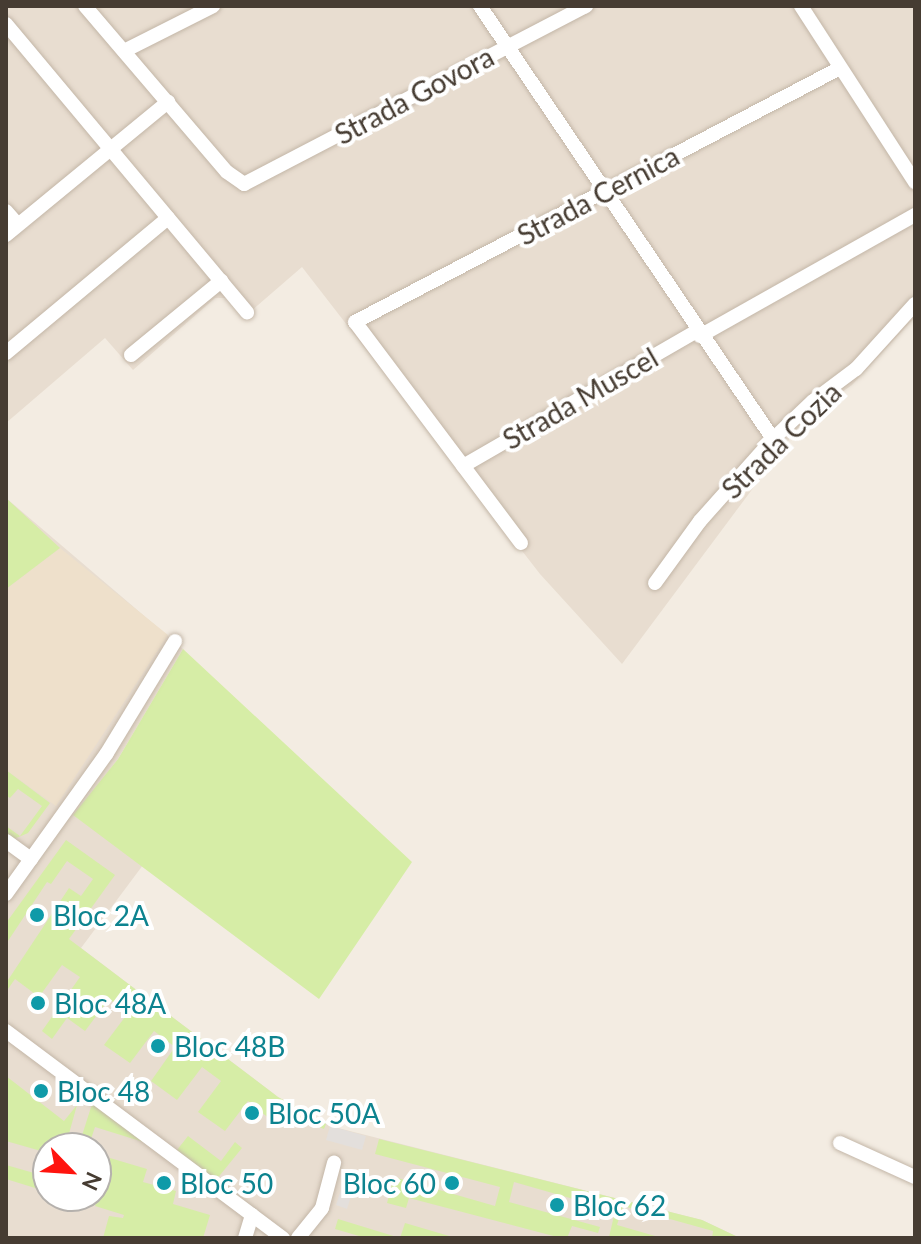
<!DOCTYPE html>
<style>
body{margin:0}
#map{position:relative;width:921px;height:1244px;overflow:hidden;background:#f3ece2;font-family:Lato,sans-serif}
div>[style]{position:absolute}
.residential>*{inset:0;background:#e8ddd0}
.education>*{inset:0;background:#eee0cb}
.green>*{inset:0;background:#d6eda6}
.parking>*{inset:0;background:#e3dfdc}
.roads{filter:drop-shadow(0 0 2px #c3b6a7) drop-shadow(0 0 2px #c3b6a7)}
.street>*{height:14px;margin:-7px;padding:0 7px;transform-origin:7px;border-radius:7px;background:#fff}
.dots>*{width:22px;height:22px;translate:-50% -50%;box-sizing:border-box;border:4px solid #fff;border-radius:50%}
span{translate:-50% -50%;white-space:nowrap;text-align:center;line-height:1.15;-webkit-text-stroke:8px #fff;paint-order:stroke}
.street-label{font-size:28px;color:#463c32}
.culture-label{font-size:28px;color:#0d838f}
.left{translate:0 -50%;text-align:left}
.right{translate:-100% -50%;text-align:right}
.frame{position:absolute;inset:0;border:8px solid #463c32;pointer-events:none}
.north{position:absolute;left:32px;top:1132px;width:80px;height:80px;box-sizing:border-box;background:#fff;border:2px solid #b5b1ad;border-radius:50%;rotate:115deg;font-size:22px;font-weight:700;line-height:32px;text-align:center;color:#463c32}
.north::after{content:'';display:block;margin:auto;width:28px;height:36px;background:#ff140e;clip-path:polygon(50% 0,100% 100%,50% 72%,0 100%)}
</style>
<div id="map">
<div class="residential">
<i style="clip-path:polygon(6px 6px,915px 6px,915px 317px,852px 385px,806px 417px,622px 664px,540px 574px,302px 267px,244px 317px,226px 298px,215px 298px,133px 370px,105px 338px,6px 423px)"></i>
<i style="clip-path:polygon(evenodd,6px 498px,183px 649px,118px 759px,74px 815px,143px 865px,81px 948px,278px 1097px,330px 1126px,702px 1220px,740px 1238px,6px 1238px,6px 498px,48px 1148px,96px 1148px,96px 1196px,48px 1196px,48px 1148px)"></i>
</div>
<div class="education">
<i style="clip-path:polygon(60px 548px,168px 635px,56px 806px,6px 770px,6px 589px)"></i>
</div>
<div class="green">
<i style="clip-path:polygon(6px 498px,60px 548px,6px 589px)"></i>
<i style="clip-path:polygon(183px 649px,412px 862px,319px 999px,73px 815px,118px 759px)"></i>
<i style="clip-path:polygon(6px 770px,50px 803px,28px 833px,14px 839px,6px 834px,6px 826px,20px 836px,42px 806px,18px 789px,10px 798px,6px 795px)"></i>
<i style="clip-path:polygon(66px 840px,115px 875px,69px 939px,278px 1097px,326px 1124px,324px 1129px,302px 1120px,285px 1118px,281px 1123px,271px 1120px,248px 1101px,225px 1131px,198px 1112px,221px 1081px,202px 1067px,177px 1100px,151px 1081px,175px 1047px,154px 1031px,130px 1063px,104px 1045px,128px 1013px,109px 999px,85px 1031px,67px 1018px,52px 1039px,42px 1031px,80px 977px,62px 965px,39px 997px,15px 979px,8px 989px,6px 983px,69px 888px,81px 896px,93px 879px,67px 861px,51px 884px,47px 882px,6px 944px,6px 923px)"></i>
<i style="clip-path:polygon(6px 1076px,64px 1121px,77px 1105px,65px 1148px,48px 1148px,48px 1153px,6px 1141px)"></i>
<i style="clip-path:polygon(93px 1101px,156px 1146px,95px 1127px,88px 1148px,78px 1148px)"></i>
<i style="clip-path:polygon(188px 1136px,221px 1161px,235px 1142px,242px 1148px,216px 1180px,177px 1150px)"></i>
<i style="clip-path:polygon(379px 1139px,702px 1220px,740px 1238px,712px 1238px,713px 1231px,623px 1206px,617px 1225px,662px 1238px,612px 1238px,609px 1237px,617px 1203px,607px 1200px,605px 1208px,514px 1182px,509px 1202px,600px 1227px,598px 1233px,572px 1226px,567px 1238px,561px 1238px,409px 1198px,406px 1208px,387px 1203px,394px 1177px,495px 1206px,500px 1187px,375px 1154px)"></i>
<i style="clip-path:polygon(110px 1158px,147px 1169px,143px 1182px,176px 1191px,173px 1204px,210px 1215px,203px 1238px,103px 1238px,109px 1216px,123px 1218px,124px 1215px,95px 1206px)"></i>
<i style="clip-path:polygon(6px 1165px,48px 1177px,48px 1192px,6px 1179px)"></i>
<i style="clip-path:polygon(338px 1219px,400px 1238px,405px 1223px,456px 1238px,366px 1238px,335px 1229px)"></i>
</div>
<div class="parking">
<i style="clip-path:polygon(330px 1126px,366px 1136px,362px 1150px,326px 1140px)"></i>
<i style="clip-path:polygon(347px 1171px,358px 1174px,347px 1209px,336px 1205px)"></i>
</div>
<div class="roads">
<div class="street">
<i style="left:85px;top:6px;width:218px;rotate:49.5deg"></i>
<i style="left:227px;top:172px;width:21px;rotate:35deg"></i>
<i style="left:244px;top:184px;width:386px;rotate:-27.5deg"></i>
<i style="left:480px;top:6px;width:523px;rotate:55.91deg"></i>
<i style="left:801px;top:6px;width:210px;rotate:57.1deg"></i>
<i style="left:6px;top:24px;width:376px;rotate:50.1deg"></i>
<i style="left:124px;top:51px;width:100px;rotate:-26.8deg"></i>
<i style="left:6px;top:211px;width:18px;rotate:49deg"></i>
<i style="left:6px;top:235px;width:210px;rotate:-39.4deg"></i>
<i style="left:700px;top:336px;width:247px;rotate:-29.4deg"></i>
<i style="left:6px;top:353px;width:211px;rotate:-39.8deg"></i>
<i style="left:131px;top:355px;width:117px;rotate:-39.4deg"></i>
<i style="left:463px;top:466px;width:270px;rotate:-30deg"></i>
<i style="left:521px;top:543px;width:276px;rotate:-126.9deg"></i>
<i style="left:355px;top:322px;width:547px;rotate:-27.64deg"></i>
<i style="left:655px;top:583px;width:77px;rotate:-54deg"></i>
<i style="left:700px;top:521px;width:110px;rotate:-48.3deg"></i>
<i style="left:773px;top:439px;width:55px;rotate:-43.5deg"></i>
<i style="left:813px;top:401px;width:54px;rotate:-36.7deg"></i>
<i style="left:856px;top:369px;width:88px;rotate:-47.8deg"></i>
<i style="left:6px;top:841px;width:31px;rotate:36deg"></i>
<i style="left:6px;top:894px;width:173px;rotate:-54.4deg"></i>
<i style="left:107px;top:753px;width:131px;rotate:-58.7deg"></i>
<i style="left:6px;top:1031px;width:346px;rotate:36.8deg"></i>
<i style="left:840px;top:1143px;width:82px;rotate:24.4deg"></i>
<i style="left:245px;top:1238px;width:24px;rotate:-73deg"></i>
<i style="left:298px;top:1238px;width:38px;rotate:-51deg"></i>
<i style="left:322px;top:1208px;width:47px;rotate:-75.1deg"></i>
</div>
</div>
<div class="dots">
<i style="left:37px;top:915px;background:#0f9aa8"></i>
<i style="left:38px;top:1003px;background:#0f9aa8"></i>
<i style="left:158px;top:1046px;background:#0f9aa8"></i>
<i style="left:41px;top:1091px;background:#0f9aa8"></i>
<i style="left:252px;top:1113px;background:#0f9aa8"></i>
<i style="left:164px;top:1183px;background:#0f9aa8"></i>
<i style="left:452px;top:1183px;background:#0f9aa8"></i>
<i style="left:557px;top:1205px;background:#0f9aa8"></i>
</div>
<div class="street-label">
<span style="left:414px;top:95px;rotate:-28deg">Strada Govora</span>
<span style="left:598px;top:195px;rotate:-28deg">Strada Cernica</span>
<span style="left:580px;top:398px;rotate:-30deg">Strada Muscel</span>
<span style="left:781px;top:440px;rotate:-44deg">Strada Cozia</span>
</div>
<div class="culture-label">
<span class="left" style="left:53px;top:915px">Bloc 2A</span>
<span class="left" style="left:54px;top:1003px">Bloc 48A</span>
<span class="left" style="left:174px;top:1046px">Bloc 48B</span>
<span class="left" style="left:57px;top:1091px">Bloc 48</span>
<span class="left" style="left:268px;top:1113px">Bloc 50A</span>
<span class="left" style="left:180px;top:1183px">Bloc 50</span>
<span class="right" style="left:436px;top:1183px">Bloc 60</span>
<span class="left" style="left:573px;top:1205px">Bloc 62</span>
</div>
<div class="frame"></div>
<div class="north">N</div>
</div>
